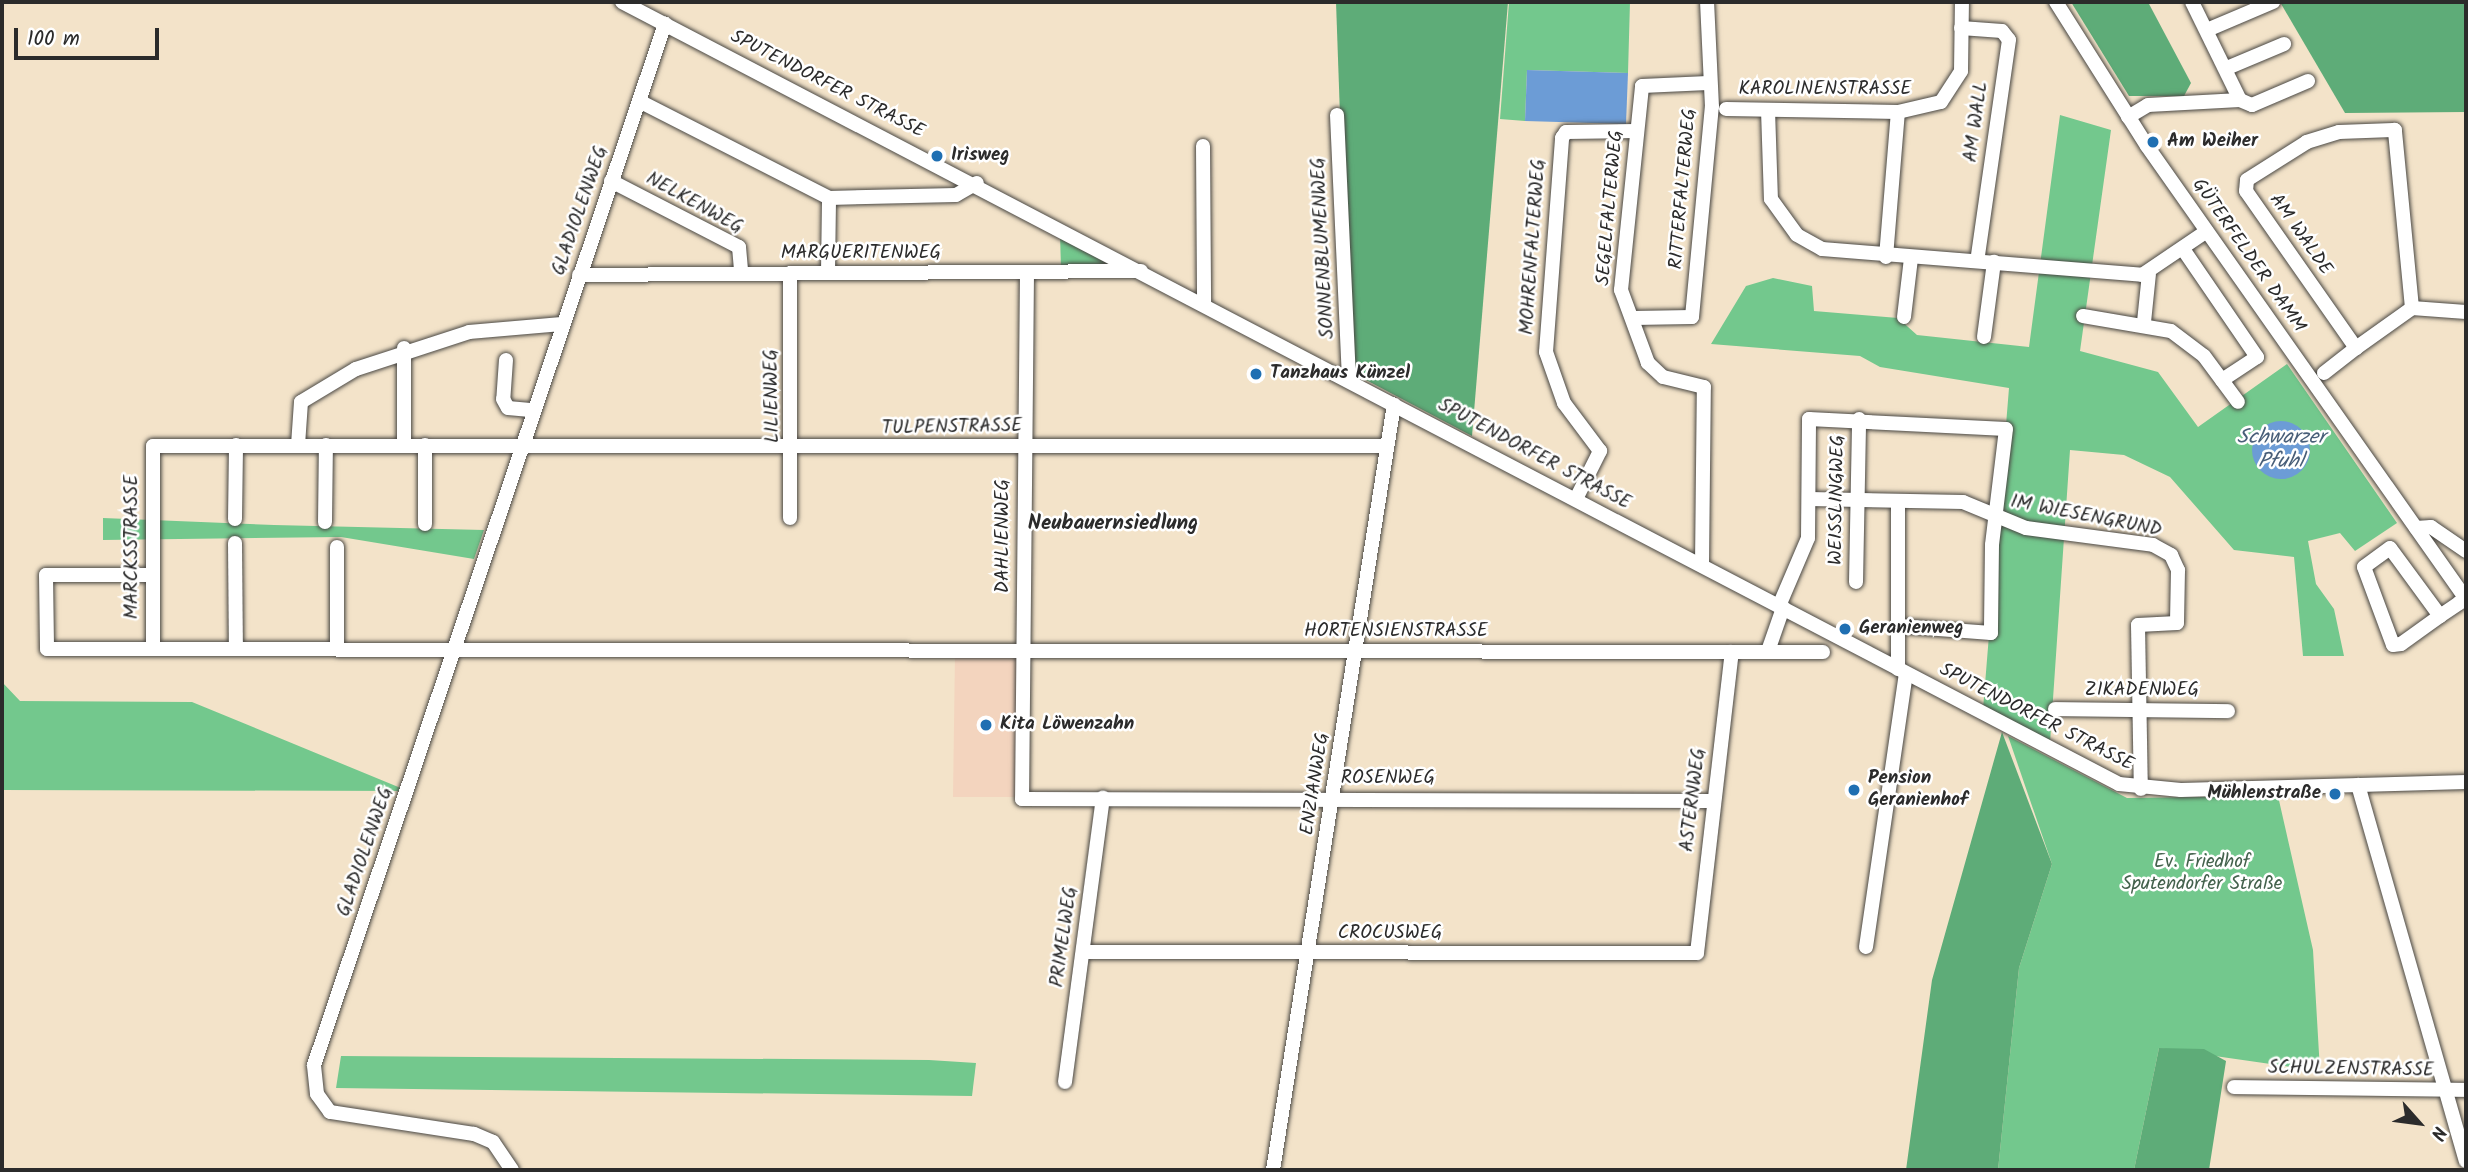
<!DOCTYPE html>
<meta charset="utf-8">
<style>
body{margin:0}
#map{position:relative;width:2468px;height:1172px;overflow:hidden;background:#f3e3c9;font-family:Kalam,sans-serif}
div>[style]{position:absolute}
.built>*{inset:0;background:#f3d4be}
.green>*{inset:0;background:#73c88d}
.forest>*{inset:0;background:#5eac78}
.water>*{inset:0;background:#6c9cd6}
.round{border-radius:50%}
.roads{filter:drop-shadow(0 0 2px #494743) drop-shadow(0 0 2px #494743)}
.minor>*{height:14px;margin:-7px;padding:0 7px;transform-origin:7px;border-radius:7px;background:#fff}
.dots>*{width:19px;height:19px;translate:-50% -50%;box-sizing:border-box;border:4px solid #fff;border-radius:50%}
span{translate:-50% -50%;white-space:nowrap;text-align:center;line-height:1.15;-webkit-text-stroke:5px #fff;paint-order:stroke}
.street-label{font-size:19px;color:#2b2b2b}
.poi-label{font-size:19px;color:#2b2b2b;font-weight:700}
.left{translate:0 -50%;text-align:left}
.right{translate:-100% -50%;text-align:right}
.park-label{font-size:19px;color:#44624d}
.water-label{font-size:21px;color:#485e78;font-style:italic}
.neighbourhood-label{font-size:21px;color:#2b2b2b;font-weight:700}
.frame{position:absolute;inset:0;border:4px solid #2b2b2b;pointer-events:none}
.north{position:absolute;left:2384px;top:1088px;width:70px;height:70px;-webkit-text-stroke:5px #fff;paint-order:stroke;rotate:118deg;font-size:19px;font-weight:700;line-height:28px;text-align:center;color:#2b2b2b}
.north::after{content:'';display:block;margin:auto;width:24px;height:32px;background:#2b2b2b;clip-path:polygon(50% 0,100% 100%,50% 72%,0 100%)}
.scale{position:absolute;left:14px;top:28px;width:145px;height:32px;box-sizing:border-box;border:4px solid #2b2b2b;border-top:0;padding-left:9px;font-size:21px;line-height:24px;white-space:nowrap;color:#2b2b2b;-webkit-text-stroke:5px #fff;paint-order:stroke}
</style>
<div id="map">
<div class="built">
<i style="clip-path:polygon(955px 654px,1020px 654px,1018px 797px,953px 797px)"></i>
</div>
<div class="green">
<i style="clip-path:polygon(1509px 2px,1630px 2px,1628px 73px,1527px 70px,1525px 121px,1500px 119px)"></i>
<i style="clip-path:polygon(2060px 115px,2111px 130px,2080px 351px,2158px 372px,2198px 427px,2287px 364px,2397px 523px,2355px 551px,2340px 533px,2308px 541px,2316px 584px,2334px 609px,2344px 656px,2303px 656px,2294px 557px,2234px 550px,2170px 477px,2124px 455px,2070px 450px,2050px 743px,1983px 709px,2009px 388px,1880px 367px,1860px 356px,1711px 344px,1746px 286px,1773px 278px,1812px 286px,1814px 311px,1898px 318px,1917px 335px,2029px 347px)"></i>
<i style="clip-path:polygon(1060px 234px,1118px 263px,1061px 268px)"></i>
<i style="clip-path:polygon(103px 518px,274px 525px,484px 530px,474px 559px,341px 537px,103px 540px)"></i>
<i style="clip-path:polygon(2px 682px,20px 701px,192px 702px,408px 791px,2px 790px)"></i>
<i style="clip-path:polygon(2008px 736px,2127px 798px,2278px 796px,2313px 950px,2320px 1071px,2159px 1048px,2134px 1170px,1998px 1170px,2019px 968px,2052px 864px)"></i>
<i style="clip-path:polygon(341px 1056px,929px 1060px,976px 1063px,972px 1096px,336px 1088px)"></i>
</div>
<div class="forest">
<i style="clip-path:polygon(1336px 2px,1508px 2px,1472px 436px,1349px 371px)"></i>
<i style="clip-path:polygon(2071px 2px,2148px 2px,2191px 83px,2184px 96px,2129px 96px)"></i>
<i style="clip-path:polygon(2280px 2px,2466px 2px,2466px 112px,2345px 113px)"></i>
<i style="clip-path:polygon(2002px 732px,2052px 864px,2019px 968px,1998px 1170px,1906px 1170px,1932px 980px)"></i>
<i style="clip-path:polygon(2159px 1048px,2204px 1049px,2226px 1061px,2209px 1170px,2134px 1170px)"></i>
</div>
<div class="water">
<i style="clip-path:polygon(1527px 70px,1628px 73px,1626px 124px,1525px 121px)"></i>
<i class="round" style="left:2252px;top:421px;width:58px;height:58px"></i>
</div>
<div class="roads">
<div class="minor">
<i style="left:622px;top:2px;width:1689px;rotate:27.58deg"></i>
<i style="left:2119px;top:784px;width:62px;rotate:5.5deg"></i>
<i style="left:2181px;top:790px;width:285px;rotate:-1.6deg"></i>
<i style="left:2056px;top:2px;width:170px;rotate:57.7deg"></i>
<i style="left:2147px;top:146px;width:554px;rotate:54.85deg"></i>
<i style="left:1961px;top:28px;width:41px;rotate:4.2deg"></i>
<i style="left:2002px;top:31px;width:11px;rotate:52deg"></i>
<i style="left:2009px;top:40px;width:223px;rotate:98.2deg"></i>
<i style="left:2207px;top:30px;width:72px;rotate:-23deg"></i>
<i style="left:2227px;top:68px;width:62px;rotate:-22.8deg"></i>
<i style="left:2240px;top:100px;width:13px;rotate:23deg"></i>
<i style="left:2252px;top:105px;width:61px;rotate:-23.2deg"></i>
<i style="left:639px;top:101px;width:213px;rotate:27deg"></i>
<i style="left:829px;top:198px;width:127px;rotate:-1.4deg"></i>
<i style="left:956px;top:195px;width:24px;rotate:-30deg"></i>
<i style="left:1726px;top:109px;width:172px;rotate:1deg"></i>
<i style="left:1898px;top:112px;width:44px;rotate:-13.1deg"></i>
<i style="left:1941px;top:102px;width:37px;rotate:-57deg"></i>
<i style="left:1961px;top:71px;width:69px;rotate:-89.2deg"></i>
<i style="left:1768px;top:110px;width:89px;rotate:88.1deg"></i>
<i style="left:1771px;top:199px;width:44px;rotate:54.2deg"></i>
<i style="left:1797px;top:235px;width:29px;rotate:29deg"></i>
<i style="left:1822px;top:249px;width:321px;rotate:4.6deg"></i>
<i style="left:2142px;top:275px;width:78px;rotate:-34.1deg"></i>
<i style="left:1337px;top:115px;width:264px;rotate:87.4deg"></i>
<i style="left:2128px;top:117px;width:23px;rotate:-31deg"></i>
<i style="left:2148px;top:105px;width:92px;rotate:-3.1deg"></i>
<i style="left:2240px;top:100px;width:109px;rotate:-116.1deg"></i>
<i style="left:1203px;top:146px;width:157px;rotate:89.6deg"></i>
<i style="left:611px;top:181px;width:144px;rotate:27.3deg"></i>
<i style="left:739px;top:247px;width:25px;rotate:85deg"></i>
<i style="left:2183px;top:249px;width:131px;rotate:55.6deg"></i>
<i style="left:2257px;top:357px;width:42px;rotate:146.7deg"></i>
<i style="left:1886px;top:257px;width:145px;rotate:-85.3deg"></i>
<i style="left:828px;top:272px;width:74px;rotate:-89.2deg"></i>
<i style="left:1027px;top:273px;width:526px;rotate:90.54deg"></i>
<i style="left:1022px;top:799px;width:691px;rotate:0.17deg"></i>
<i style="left:579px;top:275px;width:562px;rotate:-0.41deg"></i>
<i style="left:2412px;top:308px;width:179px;rotate:-95.5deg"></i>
<i style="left:2395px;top:130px;width:56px;rotate:178deg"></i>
<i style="left:2339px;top:132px;width:34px;rotate:163deg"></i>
<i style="left:2307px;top:142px;width:71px;rotate:147.7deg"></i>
<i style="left:2247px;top:180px;width:11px;rotate:95deg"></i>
<i style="left:2246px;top:191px;width:192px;rotate:55deg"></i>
<i style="left:2356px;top:348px;width:69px;rotate:-35.5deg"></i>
<i style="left:2412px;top:308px;width:54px;rotate:4.2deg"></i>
<i style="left:2083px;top:316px;width:89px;rotate:9.7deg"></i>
<i style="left:2171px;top:331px;width:41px;rotate:37.1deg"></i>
<i style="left:2204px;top:356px;width:57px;rotate:53.5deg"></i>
<i style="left:1904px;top:317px;width:59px;rotate:-83.2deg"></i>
<i style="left:1634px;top:318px;width:58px;rotate:-1deg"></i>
<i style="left:1692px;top:317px;width:211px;rotate:-84.6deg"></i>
<i style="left:1712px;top:107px;width:105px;rotate:-92.7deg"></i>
<i style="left:2144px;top:322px;width:48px;rotate:-84.1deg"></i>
<i style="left:1984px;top:337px;width:76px;rotate:-82.4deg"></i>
<i style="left:506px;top:360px;width:39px;rotate:94deg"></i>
<i style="left:503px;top:399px;width:10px;rotate:61deg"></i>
<i style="left:508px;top:408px;width:25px;rotate:5deg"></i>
<i style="left:2324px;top:373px;width:41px;rotate:-38deg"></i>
<i style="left:404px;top:444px;width:96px;rotate:-90deg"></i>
<i style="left:298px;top:445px;width:43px;rotate:-86deg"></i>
<i style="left:301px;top:402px;width:64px;rotate:-31deg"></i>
<i style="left:356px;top:369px;width:119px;rotate:-18.1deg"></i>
<i style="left:469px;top:332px;width:93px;rotate:-4.9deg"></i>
<i style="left:1576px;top:499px;width:54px;rotate:-63.4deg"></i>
<i style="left:1600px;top:451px;width:60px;rotate:-126.9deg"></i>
<i style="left:1564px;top:403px;width:54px;rotate:-109.4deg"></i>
<i style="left:1546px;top:352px;width:215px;rotate:-85.7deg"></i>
<i style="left:1562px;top:138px;width:7px;rotate:-56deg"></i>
<i style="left:1566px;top:132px;width:71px;rotate:-0.8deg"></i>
<i style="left:1809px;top:499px;width:154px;rotate:1.1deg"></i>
<i style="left:1963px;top:502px;width:68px;rotate:22.4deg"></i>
<i style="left:2026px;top:528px;width:128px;rotate:7.6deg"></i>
<i style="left:2153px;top:545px;width:21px;rotate:29deg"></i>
<i style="left:2171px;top:555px;width:17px;rotate:65deg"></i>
<i style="left:2178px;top:570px;width:53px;rotate:91.1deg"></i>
<i style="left:2177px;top:623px;width:39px;rotate:177deg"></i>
<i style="left:2138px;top:625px;width:164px;rotate:89deg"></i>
<i style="left:790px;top:518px;width:245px;rotate:-90deg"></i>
<i style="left:235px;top:519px;width:74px;rotate:-89.2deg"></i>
<i style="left:325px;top:522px;width:77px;rotate:-89.3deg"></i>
<i style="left:425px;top:524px;width:79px;rotate:-90deg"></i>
<i style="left:2416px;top:528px;width:15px;rotate:-4deg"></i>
<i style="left:2431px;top:527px;width:42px;rotate:34.4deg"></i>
<i style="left:235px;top:543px;width:106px;rotate:89.5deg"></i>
<i style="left:337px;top:547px;width:101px;rotate:90deg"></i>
<i style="left:1702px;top:565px;width:178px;rotate:-89.4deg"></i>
<i style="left:1704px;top:387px;width:42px;rotate:-166.3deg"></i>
<i style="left:1663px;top:377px;width:21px;rotate:-137deg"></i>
<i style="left:1648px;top:363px;width:78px;rotate:-110.3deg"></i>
<i style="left:1621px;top:290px;width:205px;rotate:-84.1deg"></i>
<i style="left:1642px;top:86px;width:66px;rotate:-2.6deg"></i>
<i style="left:152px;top:575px;width:106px;rotate:180deg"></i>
<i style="left:46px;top:575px;width:74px;rotate:89.2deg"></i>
<i style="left:47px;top:649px;width:1776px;rotate:0.1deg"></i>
<i style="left:1856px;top:582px;width:163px;rotate:-88.9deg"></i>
<i style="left:1779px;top:606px;width:74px;rotate:-66.9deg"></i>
<i style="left:1808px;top:538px;width:119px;rotate:-89.5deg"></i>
<i style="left:1809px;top:419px;width:197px;rotate:2.9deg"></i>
<i style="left:2006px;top:429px;width:117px;rotate:96.9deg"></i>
<i style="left:1992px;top:545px;width:88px;rotate:90.7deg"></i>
<i style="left:1991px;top:633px;width:92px;rotate:-175.6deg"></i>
<i style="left:2440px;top:616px;width:84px;rotate:-126.3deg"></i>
<i style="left:2390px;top:548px;width:32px;rotate:144deg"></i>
<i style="left:2364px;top:567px;width:83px;rotate:69.6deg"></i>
<i style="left:2393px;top:645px;width:8px;rotate:-7deg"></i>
<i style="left:2401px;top:644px;width:48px;rotate:-35.7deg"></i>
<i style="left:2440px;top:616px;width:23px;rotate:-34deg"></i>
<i style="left:2459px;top:603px;width:9px;rotate:-36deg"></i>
<i style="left:153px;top:648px;width:202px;rotate:-90deg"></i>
<i style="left:153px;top:446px;width:1231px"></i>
<i style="left:1768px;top:651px;width:46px;rotate:-70.8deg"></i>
<i style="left:1898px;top:669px;width:168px;rotate:-90deg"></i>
<i style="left:2055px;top:709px;width:173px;rotate:0.7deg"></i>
<i style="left:2358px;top:785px;width:391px;rotate:74deg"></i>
<i style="left:1866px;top:947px;width:276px;rotate:-81.7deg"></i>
<i style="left:1084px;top:952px;width:613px;rotate:0.09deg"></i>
<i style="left:1697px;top:953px;width:303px;rotate:-83.4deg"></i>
<i style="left:1065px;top:1082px;width:287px;rotate:-82.4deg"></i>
<i style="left:2234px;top:1087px;width:232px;rotate:0.7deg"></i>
<i style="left:512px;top:1170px;width:34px;rotate:-124deg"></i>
<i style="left:493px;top:1142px;width:21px;rotate:-157deg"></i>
<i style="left:474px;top:1134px;width:146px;rotate:-171.3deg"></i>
<i style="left:330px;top:1112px;width:22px;rotate:-126deg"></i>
<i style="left:317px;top:1094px;width:29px;rotate:-96deg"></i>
<i style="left:314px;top:1065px;width:1099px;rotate:-71.37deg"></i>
<i style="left:1273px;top:1170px;width:775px;rotate:-81.02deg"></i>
</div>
</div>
<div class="dots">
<i style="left:2153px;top:142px;background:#1f6fb2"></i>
<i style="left:937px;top:156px;background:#1f6fb2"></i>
<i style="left:1256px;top:374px;background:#1f6fb2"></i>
<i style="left:1845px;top:629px;background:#1f6fb2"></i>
<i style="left:986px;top:725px;background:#1f6fb2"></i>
<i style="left:1854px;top:790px;background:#1f6fb2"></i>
<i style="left:2335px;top:794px;background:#1f6fb2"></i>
</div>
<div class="street-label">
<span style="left:827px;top:85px;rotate:27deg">SPUTENDORFER STRASSE</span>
<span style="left:1825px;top:90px">KAROLINENSTRASSE</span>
<span style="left:1977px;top:122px;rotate:-82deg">AM WALL</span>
<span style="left:1684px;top:189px;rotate:-85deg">RITTERFALTERWEG</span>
<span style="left:694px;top:204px;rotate:29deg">NELKENWEG</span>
<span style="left:1611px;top:208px;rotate:-85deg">SEGELFALTERWEG</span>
<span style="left:581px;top:211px;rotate:-71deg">GLADIOLENWEG</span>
<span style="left:2300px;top:235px;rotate:55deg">AM WALDE</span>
<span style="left:1534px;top:247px;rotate:-86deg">MOHRENFALTERWEG</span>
<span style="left:1324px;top:248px;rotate:-93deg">SONNENBLUMENWEG</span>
<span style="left:861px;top:254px">MARGUERITENWEG</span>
<span style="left:2248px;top:256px;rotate:55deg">GÜTERFELDER DAMM</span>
<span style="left:773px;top:396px;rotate:-91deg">LILIENWEG</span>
<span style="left:952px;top:428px;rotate:-1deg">TULPENSTRASSE</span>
<span style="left:1534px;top:455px;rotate:28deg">SPUTENDORFER STRASSE</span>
<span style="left:1838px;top:500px;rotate:-89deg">WEISSLINGWEG</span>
<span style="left:2086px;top:517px;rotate:11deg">IM WIESENGRUND</span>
<span style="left:1004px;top:536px;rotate:-90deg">DAHLIENWEG</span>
<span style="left:133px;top:547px;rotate:-90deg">MARCKSSTRASSE</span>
<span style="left:1396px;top:632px">HORTENSIENSTRASSE</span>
<span style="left:2142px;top:691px">ZIKADENWEG</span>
<span style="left:2036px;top:718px;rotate:27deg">SPUTENDORFER STRASSE</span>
<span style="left:1388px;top:779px">ROSENWEG</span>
<span style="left:1316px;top:784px;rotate:-81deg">ENZIANWEG</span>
<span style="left:1694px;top:800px;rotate:-83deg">ASTERNWEG</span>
<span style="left:366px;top:852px;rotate:-71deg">GLADIOLENWEG</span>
<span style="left:1390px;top:934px">CROCUSWEG</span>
<span style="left:1065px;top:937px;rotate:-82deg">PRIMELWEG</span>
<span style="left:2351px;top:1070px;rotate:1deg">SCHULZENSTRASSE</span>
</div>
<div class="poi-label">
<span class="left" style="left:2167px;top:142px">Am Weiher</span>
<span class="left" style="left:951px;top:156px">Irisweg</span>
<span class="left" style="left:1270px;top:374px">Tanzhaus Künzel</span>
<span class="left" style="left:1859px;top:629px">Geranienweg</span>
<span class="left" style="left:1000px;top:725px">Kita Löwenzahn</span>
<span class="left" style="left:1868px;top:790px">Pension<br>Geranienhof</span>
<span class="right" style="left:2321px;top:794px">Mühlenstraße</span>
</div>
<div class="park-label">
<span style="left:2202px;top:874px">Ev. Friedhof<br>Sputendorfer Straße</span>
</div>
<div class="water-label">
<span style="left:2281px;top:450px">Schwarzer<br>Pfuhl</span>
</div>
<div class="neighbourhood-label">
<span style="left:1113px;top:524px">Neubauernsiedlung</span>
</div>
<div class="frame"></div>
<div class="north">N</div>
<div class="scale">100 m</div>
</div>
